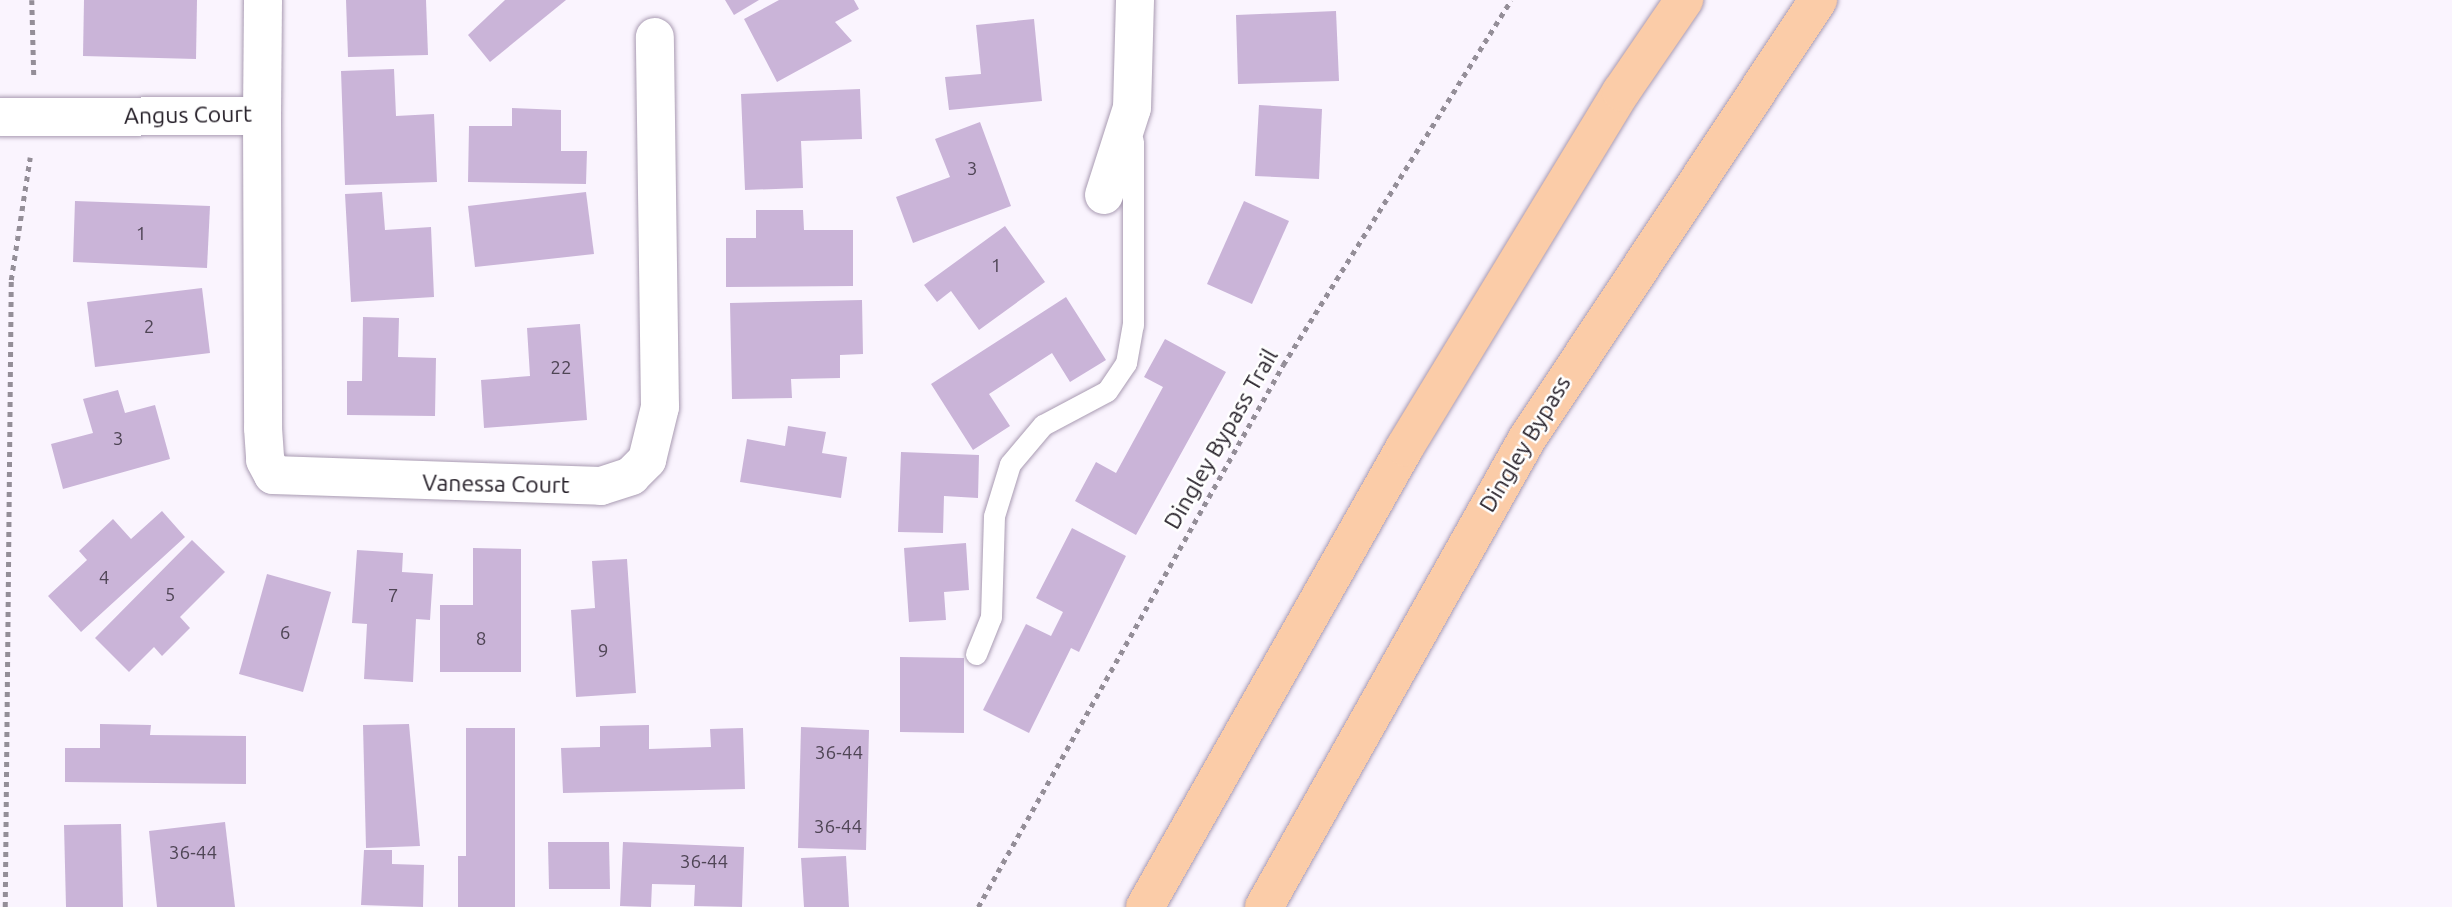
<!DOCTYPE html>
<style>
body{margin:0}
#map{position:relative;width:2452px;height:907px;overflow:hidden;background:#faf4fe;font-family:Ubuntu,sans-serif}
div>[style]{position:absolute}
.building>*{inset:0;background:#cab4d8}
.path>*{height:4.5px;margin-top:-2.25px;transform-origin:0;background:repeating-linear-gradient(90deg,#948e98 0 5px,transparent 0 10px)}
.roads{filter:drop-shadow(0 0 2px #a99bb2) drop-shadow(0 0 2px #a99bb2)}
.service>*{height:21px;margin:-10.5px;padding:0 10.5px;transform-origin:10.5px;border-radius:10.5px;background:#fff}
.minor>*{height:38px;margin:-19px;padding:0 19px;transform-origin:19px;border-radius:19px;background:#fff}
.trunk>*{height:38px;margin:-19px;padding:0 19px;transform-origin:19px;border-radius:19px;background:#fbcca8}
span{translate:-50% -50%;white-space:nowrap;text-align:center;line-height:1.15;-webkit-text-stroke:5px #fff;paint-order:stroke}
.number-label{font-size:19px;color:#4f4555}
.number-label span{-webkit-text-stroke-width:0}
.street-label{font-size:23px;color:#262029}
</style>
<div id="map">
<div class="building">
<i style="clip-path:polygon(84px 0,197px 0,196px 59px,83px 56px)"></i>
<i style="clip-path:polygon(346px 0,426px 0,428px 55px,348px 57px)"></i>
<i style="clip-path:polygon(505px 0,566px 0,490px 62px,468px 35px)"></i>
<i style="clip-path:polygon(725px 0,759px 0,734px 15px)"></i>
<i style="clip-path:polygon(779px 0,854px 0,859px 9px,835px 22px,852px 41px,777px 82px,744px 19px)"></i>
<i style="clip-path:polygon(1336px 11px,1339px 81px,1238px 84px,1236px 15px)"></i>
<i style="clip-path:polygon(1034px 19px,1042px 101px,949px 110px,945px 77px,981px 74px,976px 25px)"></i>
<i style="clip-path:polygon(394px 69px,396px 116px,434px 114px,437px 182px,345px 185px,341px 71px)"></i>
<i style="clip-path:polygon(860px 89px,862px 139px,801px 141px,803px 188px,745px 190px,741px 94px)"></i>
<i style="clip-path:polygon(1259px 105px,1322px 109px,1319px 179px,1255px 176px)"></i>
<i style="clip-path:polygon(512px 108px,561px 110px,561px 151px,587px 151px,586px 184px,468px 182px,469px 126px,512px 126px)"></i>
<i style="clip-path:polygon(980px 122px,1011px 206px,913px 243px,896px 197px,950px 177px,935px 139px)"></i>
<i style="clip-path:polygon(382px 192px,385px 230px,431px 227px,434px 297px,351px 302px,345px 194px)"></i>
<i style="clip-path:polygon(586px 192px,594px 254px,475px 267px,468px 206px)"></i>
<i style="clip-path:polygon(75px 201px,210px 206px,207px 268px,73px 262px)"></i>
<i style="clip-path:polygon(1244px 201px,1289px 221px,1252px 304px,1207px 284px)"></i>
<i style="clip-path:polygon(756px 210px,803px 210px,804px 230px,853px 230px,853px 286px,726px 287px,726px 238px,756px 238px)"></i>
<i style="clip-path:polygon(1005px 226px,1045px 282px,979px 330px,951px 291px,937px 302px,924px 285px)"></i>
<i style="clip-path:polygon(202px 288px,210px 353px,95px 367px,87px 302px)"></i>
<i style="clip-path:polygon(1066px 297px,1106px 360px,1070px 382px,1052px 353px,989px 394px,1010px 426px,973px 450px,931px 384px)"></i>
<i style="clip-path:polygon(862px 300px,863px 354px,840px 355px,840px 378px,791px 379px,792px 398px,732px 399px,730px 303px)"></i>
<i style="clip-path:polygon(363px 317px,399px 318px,398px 357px,436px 358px,435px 416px,347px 415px,347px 381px,362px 381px)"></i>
<i style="clip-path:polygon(580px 324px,587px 420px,484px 428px,481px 380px,530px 376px,527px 328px)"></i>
<i style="clip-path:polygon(1165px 339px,1226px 372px,1136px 535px,1075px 501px,1096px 462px,1116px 473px,1163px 387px,1144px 377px)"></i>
<i style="clip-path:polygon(118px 390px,125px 413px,155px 405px,170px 459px,63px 489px,51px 444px,93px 433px,83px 399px)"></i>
<i style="clip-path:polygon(788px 426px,826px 432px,822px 453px,847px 457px,841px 498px,740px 482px,747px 439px,785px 446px)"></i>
<i style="clip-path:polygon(901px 452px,979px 455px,978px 498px,944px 496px,943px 533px,898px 532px)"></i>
<i style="clip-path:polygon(162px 511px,185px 537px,81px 632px,48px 596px,87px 560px,79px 551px,113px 519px,131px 539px)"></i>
<i style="clip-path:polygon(1072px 528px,1126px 556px,1079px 652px,1071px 648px,1029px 733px,983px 710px,1026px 624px,1051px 636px,1063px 612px,1036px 598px)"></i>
<i style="clip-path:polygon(192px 540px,225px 572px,180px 617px,190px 628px,162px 656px,154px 647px,129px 672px,95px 638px)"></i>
<i style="clip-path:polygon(966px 543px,969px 590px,944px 592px,946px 620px,909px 622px,904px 548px)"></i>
<i style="clip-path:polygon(473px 548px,521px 549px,521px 672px,440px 672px,440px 605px,473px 605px)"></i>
<i style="clip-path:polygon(357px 550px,403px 553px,402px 572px,433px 574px,430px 620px,416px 619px,413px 682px,364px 679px,367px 624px,352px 623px)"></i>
<i style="clip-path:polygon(627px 559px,636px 693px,576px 697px,571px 610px,595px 608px,592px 561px)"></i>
<i style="clip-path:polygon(267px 574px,331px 592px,303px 692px,239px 674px)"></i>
<i style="clip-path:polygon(900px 657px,964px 658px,964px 733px,900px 732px)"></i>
<i style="clip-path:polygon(100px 724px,151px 725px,150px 735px,246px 736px,246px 784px,65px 782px,65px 748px,100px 748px)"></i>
<i style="clip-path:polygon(409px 724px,420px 846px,366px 848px,363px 725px)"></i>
<i style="clip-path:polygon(649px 725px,649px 749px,711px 747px,710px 729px,743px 728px,745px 789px,563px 793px,561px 748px,600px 747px,600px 726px)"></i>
<i style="clip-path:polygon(801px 727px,869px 730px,866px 850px,798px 848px)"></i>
<i style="clip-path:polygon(466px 728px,515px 728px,515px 907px,458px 907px,458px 856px,466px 856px)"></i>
<i style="clip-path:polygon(225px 822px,235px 907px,157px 907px,149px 831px)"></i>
<i style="clip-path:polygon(121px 824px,123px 907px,66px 907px,64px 825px)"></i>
<i style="clip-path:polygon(548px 842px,609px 842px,610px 889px,549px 889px)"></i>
<i style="clip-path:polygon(623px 842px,744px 847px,742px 907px,694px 906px,695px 885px,652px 884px,651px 907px,620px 906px)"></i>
<i style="clip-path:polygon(364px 850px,392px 850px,392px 864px,424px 865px,423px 907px,361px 905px)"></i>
<i style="clip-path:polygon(846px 856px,849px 907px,804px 907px,801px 858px)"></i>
</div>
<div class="path">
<i style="left:32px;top:0;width:78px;rotate:88.5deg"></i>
<i style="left:5px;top:907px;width:627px;rotate:-89.45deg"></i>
<i style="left:11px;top:280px;width:124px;rotate:-81.2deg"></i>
<i style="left:978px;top:907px;width:622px;rotate:-60.63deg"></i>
<i style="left:1283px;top:365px;width:430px;rotate:-58deg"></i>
</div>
<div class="roads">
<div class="service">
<i style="left:976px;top:654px;width:40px;rotate:-68deg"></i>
<i style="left:991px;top:617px;width:101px;rotate:-88.3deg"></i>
<i style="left:994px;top:516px;width:54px;rotate:-72.9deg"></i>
<i style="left:1010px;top:464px;width:51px;rotate:-49.8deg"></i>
<i style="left:1043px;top:425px;width:72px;rotate:-28deg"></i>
<i style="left:1107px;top:391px;width:34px;rotate:-56deg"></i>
<i style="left:1126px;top:363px;width:39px;rotate:-80deg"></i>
<i style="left:1133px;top:325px;width:184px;rotate:-90deg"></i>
</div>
<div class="minor">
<i style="left:262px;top:116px;width:312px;rotate:89.8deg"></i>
<i style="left:263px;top:428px;width:32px;rotate:86deg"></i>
<i style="left:265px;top:460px;width:17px;rotate:62deg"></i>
<i style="left:273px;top:475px;width:328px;rotate:1.9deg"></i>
<i style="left:601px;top:486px;width:32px;rotate:-18deg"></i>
<i style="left:631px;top:476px;width:23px;rotate:-45deg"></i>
<i style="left:647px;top:460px;width:55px;rotate:-76.2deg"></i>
<i style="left:660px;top:407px;width:370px;rotate:-90.8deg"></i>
<i style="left:0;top:117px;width:262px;rotate:-0.2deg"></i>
<i style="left:262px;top:116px;width:116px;rotate:-89.5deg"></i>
<i style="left:1104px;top:195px;width:91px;rotate:-72.2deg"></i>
<i style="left:1132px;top:108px;width:108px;rotate:-88.4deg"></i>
</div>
<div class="trunk">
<i style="left:1145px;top:907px;width:528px;rotate:-60.52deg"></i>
<i style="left:1405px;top:447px;width:416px;rotate:-58.7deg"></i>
<i style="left:1621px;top:92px;width:112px;rotate:-55.6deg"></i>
<i style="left:1264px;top:907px;width:537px;rotate:-60.67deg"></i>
<i style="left:1527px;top:439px;width:527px;rotate:-56.46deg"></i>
</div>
</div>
<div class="number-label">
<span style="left:972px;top:169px">3</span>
<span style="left:141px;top:234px">1</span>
<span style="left:996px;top:266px">1</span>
<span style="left:149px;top:327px">2</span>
<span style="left:561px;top:368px">22</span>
<span style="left:118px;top:439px">3</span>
<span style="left:104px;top:578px">4</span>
<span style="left:170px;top:595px">5</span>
<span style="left:393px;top:596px">7</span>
<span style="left:285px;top:633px">6</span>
<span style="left:481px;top:639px">8</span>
<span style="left:603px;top:651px">9</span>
<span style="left:839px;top:753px">36-44</span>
<span style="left:838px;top:827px">36-44</span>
<span style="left:193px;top:853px">36-44</span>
<span style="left:704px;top:862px">36-44</span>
</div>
<div class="street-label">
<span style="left:188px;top:115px;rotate:-1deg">Angus Court</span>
<span style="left:1221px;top:439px;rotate:-60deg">Dingley Bypass Trail</span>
<span style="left:1525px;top:444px;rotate:-59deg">Dingley Bypass</span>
<span style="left:496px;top:484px;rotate:1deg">Vanessa Court</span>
</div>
</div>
